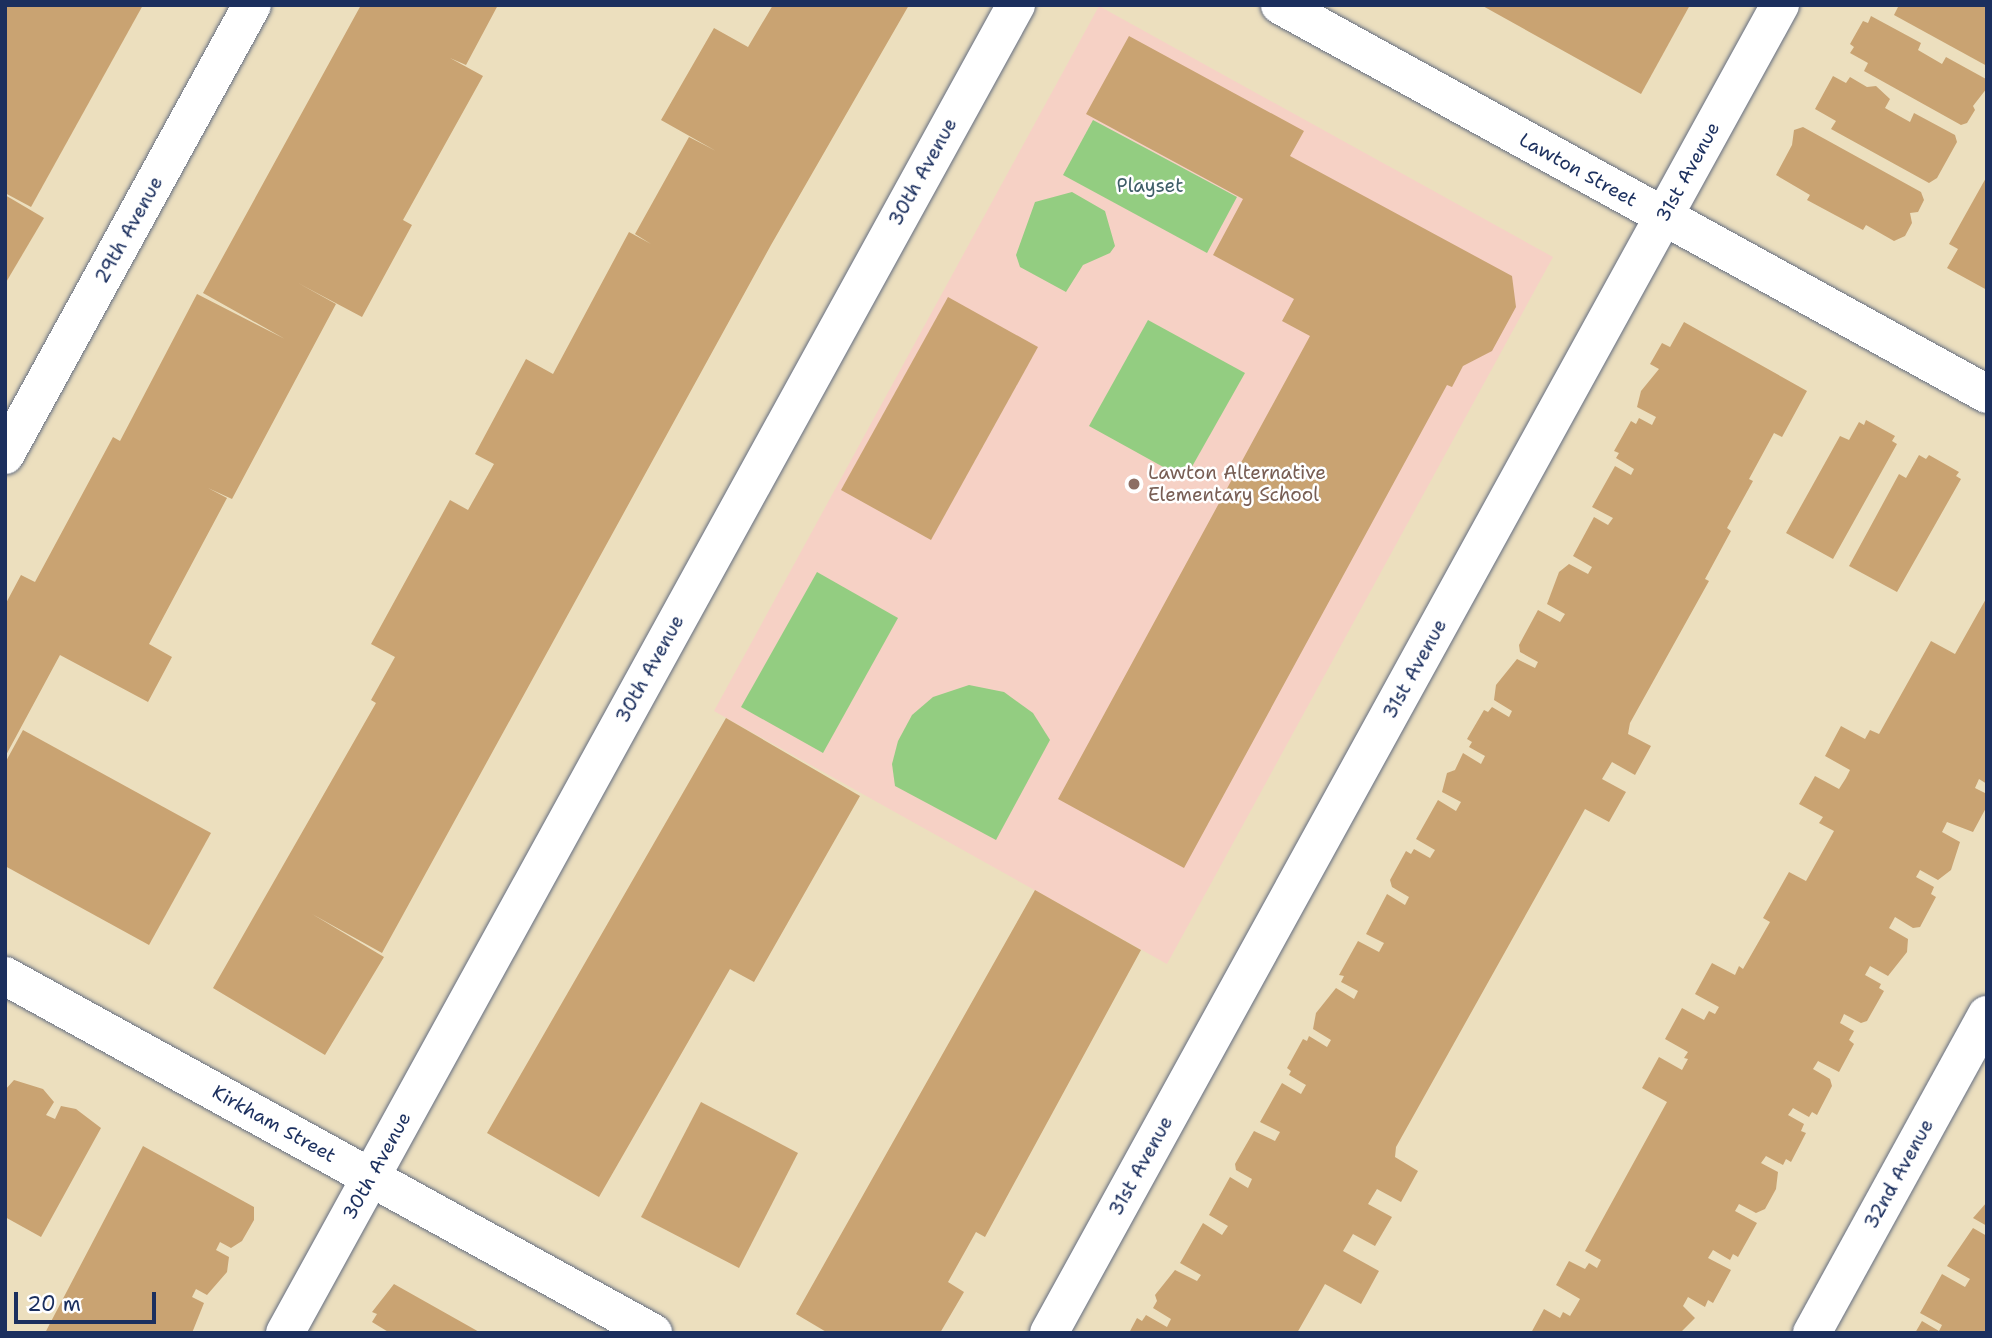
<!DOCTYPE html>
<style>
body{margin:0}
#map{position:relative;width:1992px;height:1338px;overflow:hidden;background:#ecdfbe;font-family:"Shantell Sans",sans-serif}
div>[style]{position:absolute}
.built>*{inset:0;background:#f6d1c5}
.green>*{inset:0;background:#93cd81}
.building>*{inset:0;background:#c9a372}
.roads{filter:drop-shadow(0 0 2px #646d80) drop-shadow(0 0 2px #646d80)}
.minor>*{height:38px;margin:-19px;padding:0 19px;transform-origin:19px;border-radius:19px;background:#fff}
.dots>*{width:19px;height:19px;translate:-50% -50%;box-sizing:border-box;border:4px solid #fff;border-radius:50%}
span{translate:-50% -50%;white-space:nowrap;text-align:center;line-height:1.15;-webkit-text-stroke:5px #fff;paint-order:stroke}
.street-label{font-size:19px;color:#1b2f5e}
.park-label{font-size:19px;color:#3f5e68}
.education-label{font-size:19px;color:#785e54}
.left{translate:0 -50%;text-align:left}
.frame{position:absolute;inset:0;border:7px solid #1b2f5e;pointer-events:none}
.scale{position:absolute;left:14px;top:1292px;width:142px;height:32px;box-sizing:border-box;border:4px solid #1b2f5e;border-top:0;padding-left:9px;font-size:21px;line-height:24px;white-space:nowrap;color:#1b2f5e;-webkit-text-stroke:5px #fff;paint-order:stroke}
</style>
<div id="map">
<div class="built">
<i style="clip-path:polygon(1099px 6px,1553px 257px,1167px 964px,714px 711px)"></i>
</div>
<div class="green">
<i style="clip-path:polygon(1093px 120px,1237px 197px,1207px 253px,1063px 175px)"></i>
<i style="clip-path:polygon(1072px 192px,1105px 211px,1115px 246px,1110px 253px,1083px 265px,1066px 292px,1020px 267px,1016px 255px,1035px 202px)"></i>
<i style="clip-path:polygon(1148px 320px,1245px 373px,1185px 479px,1089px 426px)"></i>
<i style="clip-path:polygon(817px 572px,898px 618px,823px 753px,741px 707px)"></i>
<i style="clip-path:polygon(969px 685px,1004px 692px,1033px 713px,1050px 740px,996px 840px,895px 786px,892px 764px,898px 741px,912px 715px,933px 697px)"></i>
</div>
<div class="building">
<i style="clip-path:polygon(5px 5px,143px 5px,31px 207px,5px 193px)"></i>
<i style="clip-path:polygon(361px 5px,498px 5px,466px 65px,450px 58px,483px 76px,403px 220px,412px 225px,362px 317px,298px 283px,336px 304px,232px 499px,208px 488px,227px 498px,149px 644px,172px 657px,148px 702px,60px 655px,5px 757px,5px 605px,21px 575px,35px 582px,113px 437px,120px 441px,197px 294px,285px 339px,203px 293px)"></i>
<i style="clip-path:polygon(773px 5px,909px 5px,771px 245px,382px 953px,312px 914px,384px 957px,325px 1055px,213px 988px,376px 703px,371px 700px,395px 657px,371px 644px,450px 500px,468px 510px,494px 464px,475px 454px,526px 359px,553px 374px,629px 232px,651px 244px,635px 234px,689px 137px,716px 151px,661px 120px,714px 28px,748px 47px)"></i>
<i style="clip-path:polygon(1481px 5px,1690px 5px,1641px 94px)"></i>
<i style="clip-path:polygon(1899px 5px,1987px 5px,1987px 66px,1894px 15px)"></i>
<i style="clip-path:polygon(1871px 16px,1921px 43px,1918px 50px,1942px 64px,1946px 57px,1986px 79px,1987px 88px,1973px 106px,1975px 110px,1967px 123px,1961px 125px,1864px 71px,1868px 63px,1850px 53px,1854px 47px,1850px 44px,1863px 21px,1868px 23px)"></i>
<i style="clip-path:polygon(1129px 36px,1304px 131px,1290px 156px,1512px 276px,1516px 307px,1492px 351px,1463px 366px,1452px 387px,1447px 385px,1184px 868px,1058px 799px,1310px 336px,1282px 321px,1294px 299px,1213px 255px,1243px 199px,1086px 114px)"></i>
<i style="clip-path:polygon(1833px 76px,1846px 83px,1850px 77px,1867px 87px,1876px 86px,1890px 99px,1885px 108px,1910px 122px,1914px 113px,1955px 135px,1957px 142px,1937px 178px,1929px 183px,1831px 129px,1836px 121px,1815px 109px)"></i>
<i style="clip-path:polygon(1803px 127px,1921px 192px,1924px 200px,1918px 212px,1910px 213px,1912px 223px,1905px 236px,1894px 241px,1866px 225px,1863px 230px,1807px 200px,1810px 195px,1776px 175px,1792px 145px,1794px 130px)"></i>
<i style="clip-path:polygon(1987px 176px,1987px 290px,1947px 268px,1958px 249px,1949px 244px)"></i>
<i style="clip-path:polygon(5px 195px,44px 218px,5px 284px)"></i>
<i style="clip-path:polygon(948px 297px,1038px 347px,931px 540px,841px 490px)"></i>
<i style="clip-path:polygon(1684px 322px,1807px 391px,1782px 437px,1774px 433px,1749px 479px,1753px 481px,1727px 528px,1731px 531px,1705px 579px,1709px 581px,1630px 723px,1628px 734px,1651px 746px,1635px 775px,1612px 762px,1602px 779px,1626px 792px,1609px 822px,1585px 809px,1396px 1147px,1395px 1157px,1418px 1171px,1401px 1202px,1377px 1189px,1368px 1204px,1392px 1217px,1375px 1246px,1353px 1234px,1343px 1251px,1379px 1271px,1361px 1304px,1325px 1284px,1297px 1333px,1129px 1333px,1137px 1318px,1142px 1321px,1146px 1315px,1167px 1327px,1171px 1319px,1153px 1308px,1157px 1301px,1155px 1295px,1175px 1270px,1197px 1281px,1201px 1275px,1180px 1263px,1203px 1223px,1222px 1235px,1228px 1226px,1209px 1215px,1230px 1177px,1248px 1188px,1252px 1179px,1236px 1170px,1235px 1164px,1254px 1131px,1275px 1141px,1280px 1132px,1260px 1122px,1282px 1083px,1301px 1094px,1306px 1085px,1289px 1075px,1291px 1071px,1287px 1068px,1303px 1039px,1307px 1041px,1309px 1036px,1327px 1047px,1331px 1040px,1313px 1029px,1316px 1013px,1336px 988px,1354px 999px,1358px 991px,1341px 982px,1344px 976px,1339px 975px,1358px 941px,1379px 952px,1384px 943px,1366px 934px,1387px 894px,1405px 905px,1409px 897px,1392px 887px,1390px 880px,1406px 851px,1411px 854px,1414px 849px,1430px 858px,1435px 850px,1416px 839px,1438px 800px,1456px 811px,1461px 802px,1442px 792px,1447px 773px,1455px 770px,1463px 753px,1481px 764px,1485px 756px,1469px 747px,1472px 742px,1467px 739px,1484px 710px,1488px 712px,1492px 707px,1509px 717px,1512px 711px,1494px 700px,1496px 685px,1517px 659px,1535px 668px,1538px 662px,1520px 652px,1519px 645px,1538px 610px,1560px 622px,1565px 614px,1547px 604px,1559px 572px,1569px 564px,1588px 574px,1592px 567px,1573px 556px,1594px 517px,1608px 525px,1613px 518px,1592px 507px,1615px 466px,1631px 475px,1634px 469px,1616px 458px,1619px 453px,1614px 451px,1631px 421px,1636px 424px,1639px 418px,1652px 425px,1656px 417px,1637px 407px,1641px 391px,1659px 369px,1650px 364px,1662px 343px,1670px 347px)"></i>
<i style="clip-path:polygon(1866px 420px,1895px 436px,1892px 441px,1897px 444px,1833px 559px,1786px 533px,1840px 436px,1849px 440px,1859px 422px,1864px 425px)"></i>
<i style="clip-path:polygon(1919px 455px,1926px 459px,1929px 455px,1959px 472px,1956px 476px,1961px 479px,1897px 592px,1849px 566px,1899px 474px,1906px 478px)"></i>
<i style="clip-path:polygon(1987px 597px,1987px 784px,1979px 779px,1975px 788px,1987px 794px,1987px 806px,1973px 832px,1947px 822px,1942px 832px,1960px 842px,1951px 870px,1938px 880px,1920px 870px,1916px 877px,1934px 887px,1931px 894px,1936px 897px,1920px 927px,1913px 928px,1895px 917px,1889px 928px,1908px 939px,1907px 952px,1888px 976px,1870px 966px,1865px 975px,1881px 984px,1879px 988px,1884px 991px,1867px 1021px,1861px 1023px,1844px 1014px,1840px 1023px,1854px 1031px,1849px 1040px,1854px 1044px,1839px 1072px,1818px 1061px,1813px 1069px,1830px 1079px,1832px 1086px,1817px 1115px,1812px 1112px,1809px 1117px,1793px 1108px,1788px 1115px,1804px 1124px,1801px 1131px,1806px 1133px,1791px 1162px,1786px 1159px,1783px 1165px,1766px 1156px,1761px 1163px,1778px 1172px,1776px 1189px,1765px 1209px,1756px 1213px,1739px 1204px,1735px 1211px,1757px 1223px,1738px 1257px,1733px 1254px,1730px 1260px,1713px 1250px,1708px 1258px,1731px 1270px,1713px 1303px,1708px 1300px,1705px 1307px,1688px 1297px,1683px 1306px,1695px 1318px,1680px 1333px,1531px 1333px,1544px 1309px,1560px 1318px,1563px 1312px,1570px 1316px,1576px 1306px,1580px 1299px,1556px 1285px,1569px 1261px,1585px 1269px,1589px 1263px,1597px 1268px,1601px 1260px,1585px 1251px,1667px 1102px,1642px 1088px,1659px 1057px,1682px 1070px,1688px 1059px,1684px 1058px,1688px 1052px,1665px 1039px,1682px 1008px,1704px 1020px,1709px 1011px,1715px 1014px,1719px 1007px,1695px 994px,1712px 963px,1735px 975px,1739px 966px,1743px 969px,1770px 922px,1763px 918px,1789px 872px,1806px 881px,1834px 831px,1819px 823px,1823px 817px,1799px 804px,1815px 776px,1839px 789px,1846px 778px,1850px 770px,1825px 756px,1841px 726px,1865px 739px,1870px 730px,1879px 734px,1931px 641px,1955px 654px)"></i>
<i style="clip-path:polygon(726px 718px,860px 796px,754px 982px,730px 969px,599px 1197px,487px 1133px)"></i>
<i style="clip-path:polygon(23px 730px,211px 833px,149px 945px,5px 866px,5px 763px)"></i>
<i style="clip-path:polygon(1035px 890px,1141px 950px,985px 1237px,976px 1232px,948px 1282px,964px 1292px,940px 1333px,828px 1333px,796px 1314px)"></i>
<i style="clip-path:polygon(14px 1080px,43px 1089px,54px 1102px,46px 1115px,55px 1119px,61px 1106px,76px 1109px,101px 1128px,41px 1237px,5px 1217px,5px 1090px)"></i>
<i style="clip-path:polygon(701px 1102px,798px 1153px,739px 1268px,641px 1217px)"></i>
<i style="clip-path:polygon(143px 1146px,254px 1207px,254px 1220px,242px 1241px,231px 1248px,220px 1242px,216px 1250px,229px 1257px,227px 1272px,207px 1295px,196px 1289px,192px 1297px,204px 1303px,192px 1333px,45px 1333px)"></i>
<i style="clip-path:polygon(1987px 1202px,1987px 1226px,1973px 1218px)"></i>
<i style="clip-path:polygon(1973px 1228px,1987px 1236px,1987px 1333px,1915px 1333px,1922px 1321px,1939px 1331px,1942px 1325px,1920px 1313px,1942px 1274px,1965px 1287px,1970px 1279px,1947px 1266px)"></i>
<i style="clip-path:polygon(394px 1284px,481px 1333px,390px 1333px,372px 1322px,377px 1314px,372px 1312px)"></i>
</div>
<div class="roads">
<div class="minor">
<i style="left:1280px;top:5px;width:807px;rotate:28.82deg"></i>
<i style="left:5px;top:455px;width:513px;rotate:-61.24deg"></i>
<i style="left:5px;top:976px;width:740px;rotate:28.85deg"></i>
<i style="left:285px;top:1333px;width:1516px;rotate:-61.17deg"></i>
<i style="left:1049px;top:1333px;width:1516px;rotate:-61.17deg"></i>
<i style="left:1812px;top:1333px;width:363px;rotate:-61.2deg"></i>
</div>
</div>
<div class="dots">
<i style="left:1134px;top:484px;background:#8d6e63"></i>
</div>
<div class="street-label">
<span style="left:1578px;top:170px;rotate:29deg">Lawton Street</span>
<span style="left:923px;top:172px;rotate:-61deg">30th Avenue</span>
<span style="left:1688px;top:172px;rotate:-61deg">31st Avenue</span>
<span style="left:129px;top:230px;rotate:-61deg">29th Avenue</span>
<span style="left:650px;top:669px;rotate:-61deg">30th Avenue</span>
<span style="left:1415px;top:669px;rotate:-61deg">31st Avenue</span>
<span style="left:274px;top:1124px;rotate:29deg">Kirkham Street</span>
<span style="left:377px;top:1166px;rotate:-61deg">30th Avenue</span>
<span style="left:1141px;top:1166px;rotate:-61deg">31st Avenue</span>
<span style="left:1899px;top:1174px;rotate:-61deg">32nd Avenue</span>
</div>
<div class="park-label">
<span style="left:1150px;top:186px">Playset</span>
</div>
<div class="education-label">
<span class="left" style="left:1148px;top:484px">Lawton Alternative<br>Elementary School</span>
</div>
<div class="frame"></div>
<div class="scale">20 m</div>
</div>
